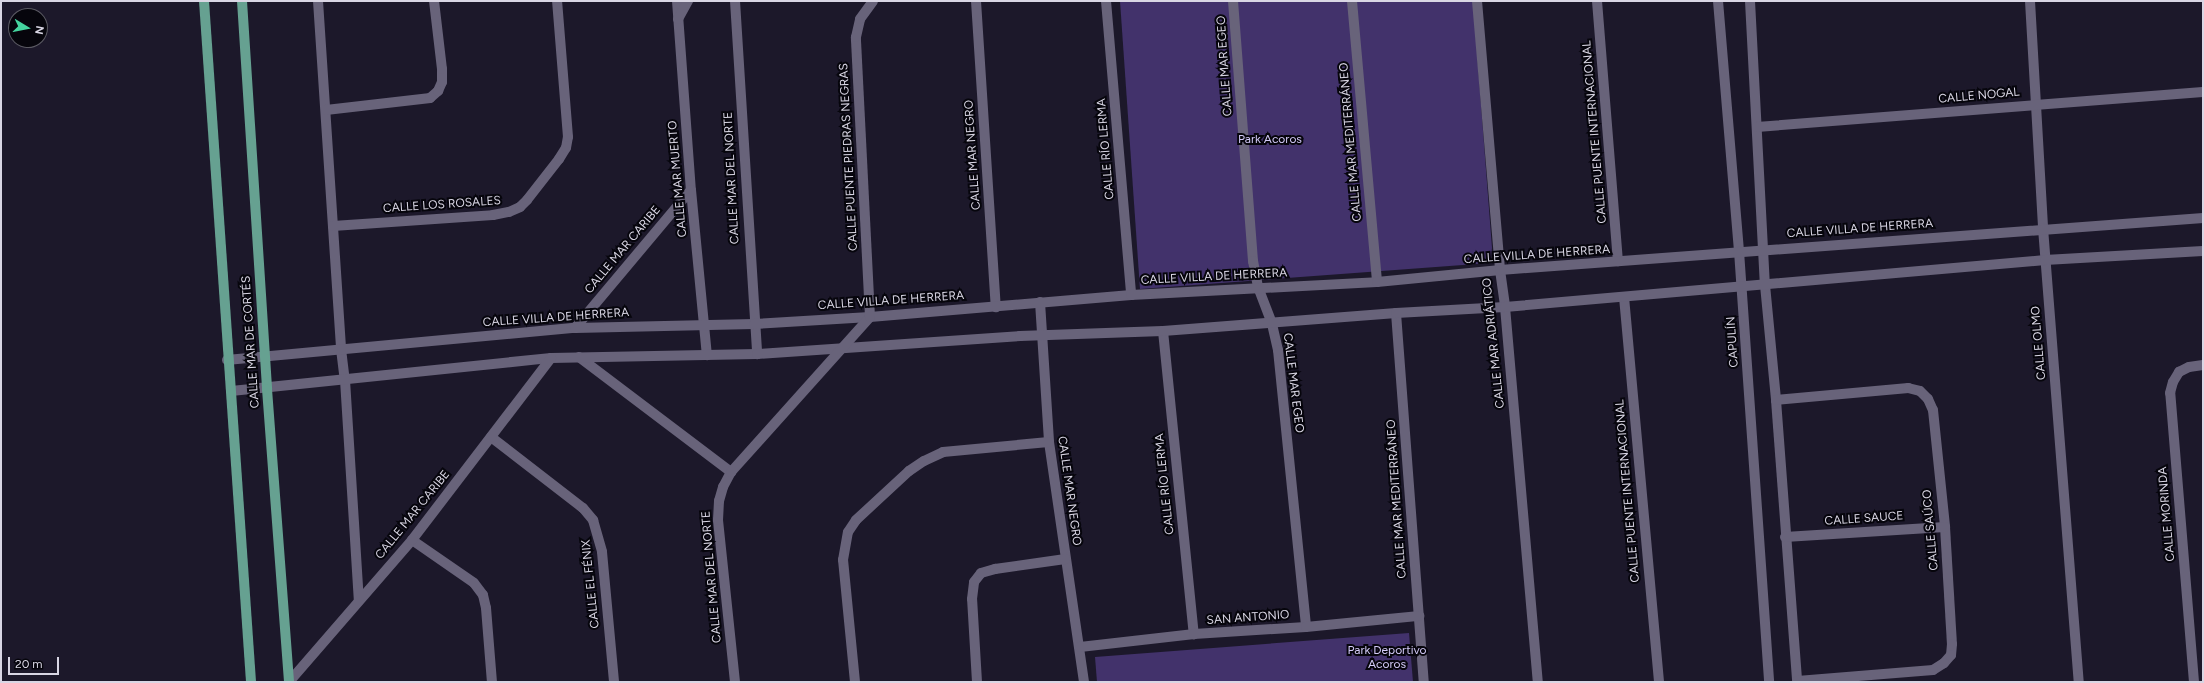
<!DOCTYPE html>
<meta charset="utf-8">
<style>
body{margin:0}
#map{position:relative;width:2204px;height:683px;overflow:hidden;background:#1c182a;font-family:Figtree,sans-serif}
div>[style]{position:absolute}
.green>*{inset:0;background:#42326b}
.minor>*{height:10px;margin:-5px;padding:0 5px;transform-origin:5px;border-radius:5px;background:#68637a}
.major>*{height:10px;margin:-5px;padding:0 5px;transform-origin:5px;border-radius:5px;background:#66a191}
span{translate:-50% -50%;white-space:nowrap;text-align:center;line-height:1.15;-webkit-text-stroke:4px #06050c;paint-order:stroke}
.street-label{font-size:12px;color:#d9d6e4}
.park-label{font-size:12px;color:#d3caf7}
.frame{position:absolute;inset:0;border:2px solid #d9d6e4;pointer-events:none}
.north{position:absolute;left:8px;top:8px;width:40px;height:40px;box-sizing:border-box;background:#06050c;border:1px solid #5a5962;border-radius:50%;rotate:100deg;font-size:11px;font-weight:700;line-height:16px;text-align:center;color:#d9d6e4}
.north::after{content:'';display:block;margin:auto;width:14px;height:18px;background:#45d49f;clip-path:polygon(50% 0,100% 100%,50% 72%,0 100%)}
.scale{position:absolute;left:8px;top:657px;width:51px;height:18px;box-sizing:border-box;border:2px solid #d9d6e4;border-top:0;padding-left:5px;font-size:12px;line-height:14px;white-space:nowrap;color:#d9d6e4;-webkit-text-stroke:3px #06050c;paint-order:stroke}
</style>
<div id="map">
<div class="green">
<i style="clip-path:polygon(1120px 1px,1473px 1px,1492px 248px,1490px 263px,1140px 289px)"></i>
<i style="clip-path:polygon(1409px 633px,1413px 682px,1097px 682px,1095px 657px)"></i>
</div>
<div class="minor">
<i style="left:318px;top:1px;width:349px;rotate:86.2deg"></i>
<i style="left:341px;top:349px;width:31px;rotate:83deg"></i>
<i style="left:345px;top:380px;width:221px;rotate:86.4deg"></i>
<i style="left:677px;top:1px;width:190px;rotate:85.8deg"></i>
<i style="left:691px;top:190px;width:166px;rotate:84.5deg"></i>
<i style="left:735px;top:1px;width:354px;rotate:86.4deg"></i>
<i style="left:976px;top:1px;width:307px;rotate:86.3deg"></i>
<i style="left:1106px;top:1px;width:295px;rotate:85.1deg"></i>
<i style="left:1233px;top:1px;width:261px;rotate:85.6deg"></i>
<i style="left:1253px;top:261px;width:26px;rotate:79deg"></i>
<i style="left:1258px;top:287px;width:40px;rotate:69deg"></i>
<i style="left:1272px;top:324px;width:27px;rotate:77deg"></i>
<i style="left:1278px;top:350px;width:278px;rotate:84.2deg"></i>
<i style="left:1352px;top:1px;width:282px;rotate:84.9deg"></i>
<i style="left:1477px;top:1px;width:270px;rotate:85.1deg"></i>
<i style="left:1500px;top:270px;width:37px;rotate:82deg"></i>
<i style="left:1505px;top:307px;width:376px;rotate:85deg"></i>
<i style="left:1597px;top:1px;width:261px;rotate:85.4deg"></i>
<i style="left:1718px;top:1px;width:251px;rotate:85.2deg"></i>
<i style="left:1739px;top:251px;width:432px;rotate:86deg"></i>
<i style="left:1750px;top:1px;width:284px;rotate:87deg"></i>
<i style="left:1765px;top:285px;width:116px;rotate:84.5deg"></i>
<i style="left:1776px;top:400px;width:283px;rotate:85.7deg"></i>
<i style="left:2030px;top:1px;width:227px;rotate:86.7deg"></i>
<i style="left:2043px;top:228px;width:455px;rotate:85.5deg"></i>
<i style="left:678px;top:19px;width:21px;rotate:-61deg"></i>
<i style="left:326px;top:110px;width:105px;rotate:-6.6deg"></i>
<i style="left:430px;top:98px;width:11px;rotate:-41deg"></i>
<i style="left:438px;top:91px;width:10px;rotate:-66deg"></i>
<i style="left:442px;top:82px;width:13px;rotate:-90deg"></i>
<i style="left:442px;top:69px;width:68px;rotate:-96.7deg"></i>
<i style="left:1757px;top:127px;width:447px;rotate:-4.5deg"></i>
<i style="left:333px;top:226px;width:160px;rotate:-3.9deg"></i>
<i style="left:493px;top:215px;width:16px;rotate:-11deg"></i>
<i style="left:509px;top:212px;width:12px;rotate:-24deg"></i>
<i style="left:520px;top:207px;width:10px;rotate:-45deg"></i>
<i style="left:527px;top:200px;width:52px;rotate:-52deg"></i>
<i style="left:559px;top:159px;width:13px;rotate:-58deg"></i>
<i style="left:566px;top:148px;width:11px;rotate:-80deg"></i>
<i style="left:568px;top:137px;width:136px;rotate:-94.6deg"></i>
<i style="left:1624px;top:297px;width:387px;rotate:84.8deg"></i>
<i style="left:1040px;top:302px;width:140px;rotate:86.3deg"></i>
<i style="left:1049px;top:442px;width:243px;rotate:81.7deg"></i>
<i style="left:1396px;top:313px;width:370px;rotate:85.7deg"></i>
<i style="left:575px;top:328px;width:180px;rotate:-50deg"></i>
<i style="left:1163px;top:331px;width:305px;rotate:84.2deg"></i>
<i style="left:579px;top:357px;width:191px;rotate:37.1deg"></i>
<i style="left:227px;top:360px;width:349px;rotate:-5.3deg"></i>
<i style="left:575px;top:328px;width:179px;rotate:-1.3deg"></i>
<i style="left:754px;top:324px;width:116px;rotate:-3.5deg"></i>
<i style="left:870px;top:317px;width:262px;rotate:-4.8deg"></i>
<i style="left:1131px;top:295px;width:246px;rotate:-3deg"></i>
<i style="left:1377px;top:282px;width:124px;rotate:-5.6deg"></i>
<i style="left:1500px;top:270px;width:705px;rotate:-4.23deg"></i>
<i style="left:231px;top:391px;width:322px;rotate:-5.9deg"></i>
<i style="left:551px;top:358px;width:206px;rotate:-1.1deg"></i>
<i style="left:757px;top:354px;width:264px;rotate:-3.9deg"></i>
<i style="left:1020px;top:336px;width:143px;rotate:-2deg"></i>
<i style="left:1163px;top:331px;width:234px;rotate:-4.4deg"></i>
<i style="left:1396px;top:313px;width:109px;rotate:-3.2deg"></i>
<i style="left:1505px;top:307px;width:542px;rotate:-4.97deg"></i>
<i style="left:2045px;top:260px;width:158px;rotate:-3.3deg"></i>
<i style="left:1776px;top:400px;width:133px;rotate:-5.2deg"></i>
<i style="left:1908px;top:388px;width:12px;rotate:14deg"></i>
<i style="left:1920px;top:391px;width:11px;rotate:45deg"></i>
<i style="left:1928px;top:399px;width:12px;rotate:66deg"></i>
<i style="left:1933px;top:410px;width:118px;rotate:84.1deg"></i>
<i style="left:1945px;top:527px;width:117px;rotate:86.6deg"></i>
<i style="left:1952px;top:644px;width:11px;rotate:95deg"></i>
<i style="left:1951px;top:655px;width:11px;rotate:131deg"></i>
<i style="left:1944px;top:663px;width:13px;rotate:148deg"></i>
<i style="left:1933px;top:670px;width:136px;rotate:175.4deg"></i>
<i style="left:491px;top:437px;width:116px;rotate:37.7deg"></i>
<i style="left:583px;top:508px;width:16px;rotate:50deg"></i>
<i style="left:593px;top:520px;width:33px;rotate:74deg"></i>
<i style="left:602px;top:552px;width:131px;rotate:84.7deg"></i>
<i style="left:1785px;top:537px;width:160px;rotate:-3.6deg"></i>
<i style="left:412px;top:540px;width:75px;rotate:34.7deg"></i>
<i style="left:474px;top:583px;width:15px;rotate:53deg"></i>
<i style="left:483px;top:595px;width:13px;rotate:77deg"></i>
<i style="left:486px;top:608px;width:74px;rotate:85.4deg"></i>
<i style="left:1080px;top:647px;width:115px;rotate:-6.5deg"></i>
<i style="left:1194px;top:634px;width:112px;rotate:-3.6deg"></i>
<i style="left:1306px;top:627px;width:114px;rotate:-5.6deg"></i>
<i style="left:289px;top:682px;width:188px;rotate:-49.1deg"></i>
<i style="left:412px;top:540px;width:229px;rotate:-52.6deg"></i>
<i style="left:735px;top:682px;width:163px;rotate:-96deg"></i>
<i style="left:718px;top:520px;width:19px;rotate:-87deg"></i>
<i style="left:719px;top:501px;width:15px;rotate:-74deg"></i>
<i style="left:723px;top:487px;width:17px;rotate:-62deg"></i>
<i style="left:731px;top:472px;width:208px;rotate:-48.1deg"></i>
<i style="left:870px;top:317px;width:280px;rotate:-92.9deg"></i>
<i style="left:856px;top:37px;width:18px;rotate:-77deg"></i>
<i style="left:860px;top:19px;width:22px;rotate:-54deg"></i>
<i style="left:855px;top:682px;width:123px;rotate:-95.6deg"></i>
<i style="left:843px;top:560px;width:28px;rotate:-80deg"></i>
<i style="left:848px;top:532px;width:14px;rotate:-56deg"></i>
<i style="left:856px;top:520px;width:72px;rotate:-42.8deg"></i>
<i style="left:909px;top:471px;width:18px;rotate:-34deg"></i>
<i style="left:924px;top:461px;width:21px;rotate:-25deg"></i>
<i style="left:943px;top:452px;width:106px;rotate:-5.4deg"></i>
<i style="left:977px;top:682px;width:83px;rotate:-93.4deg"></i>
<i style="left:972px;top:599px;width:17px;rotate:-83deg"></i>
<i style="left:974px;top:582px;width:11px;rotate:-52deg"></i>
<i style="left:981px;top:573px;width:15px;rotate:-16deg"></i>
<i style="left:995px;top:569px;width:71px;rotate:-8.1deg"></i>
<i style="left:2194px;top:682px;width:290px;rotate:-94.7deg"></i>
<i style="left:2170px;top:393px;width:11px;rotate:-75deg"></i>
<i style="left:2173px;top:382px;width:12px;rotate:-59deg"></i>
<i style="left:2179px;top:372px;width:11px;rotate:-27deg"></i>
<i style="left:2189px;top:367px;width:14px;rotate:-8deg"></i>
</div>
<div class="major">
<i style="left:204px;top:1px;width:683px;rotate:86.05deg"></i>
<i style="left:242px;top:1px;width:389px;rotate:86.3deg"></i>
<i style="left:267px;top:389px;width:294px;rotate:85.7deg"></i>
</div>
<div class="street-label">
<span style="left:1225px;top:66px;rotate:-94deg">CALLE MAR EGEO</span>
<span style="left:1979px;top:96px;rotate:-5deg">CALLE NOGAL</span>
<span style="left:1595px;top:132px;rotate:-95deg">CALLE PUENTE INTERNACIONAL</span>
<span style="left:1351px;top:142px;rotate:-95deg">CALLE MAR MEDITERRÁNEO</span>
<span style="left:1106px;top:149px;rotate:-95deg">CALLE RÍO LERMA</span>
<span style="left:973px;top:155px;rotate:-94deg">CALLE MAR NEGRO</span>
<span style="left:849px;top:157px;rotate:-93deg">CALLE PUENTE PIEDRAS NEGRAS</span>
<span style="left:732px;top:178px;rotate:-93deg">CALLE MAR DEL NORTE</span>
<span style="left:678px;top:179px;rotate:-95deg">CALLE MAR MUERTO</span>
<span style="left:442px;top:205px;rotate:-4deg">CALLE LOS ROSALES</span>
<span style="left:1860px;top:229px;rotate:-4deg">CALLE VILLA DE HERRERA</span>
<span style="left:623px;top:250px;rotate:-50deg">CALLE MAR CARIBE</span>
<span style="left:1537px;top:255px;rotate:-4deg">CALLE VILLA DE HERRERA</span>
<span style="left:1214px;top:277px;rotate:-3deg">CALLE VILLA DE HERRERA</span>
<span style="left:891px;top:301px;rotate:-4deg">CALLE VILLA DE HERRERA</span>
<span style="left:556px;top:318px;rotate:-4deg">CALLE VILLA DE HERRERA</span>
<span style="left:251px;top:342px;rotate:-94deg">CALLE MAR DE CORTÉS</span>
<span style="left:1733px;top:342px;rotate:-94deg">CAPULÍN</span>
<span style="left:1494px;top:343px;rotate:-96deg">CALLE MAR ADRIÁTICO</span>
<span style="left:2039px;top:343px;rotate:-95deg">CALLE OLMO</span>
<span style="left:1293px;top:383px;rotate:83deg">CALLE MAR EGEO</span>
<span style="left:1165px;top:484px;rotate:-96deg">CALLE RÍO LERMA</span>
<span style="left:1069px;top:491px;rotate:82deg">CALLE MAR NEGRO</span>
<span style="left:1628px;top:491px;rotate:-95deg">CALLE PUENTE INTERNACIONAL</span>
<span style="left:1397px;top:499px;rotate:-94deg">CALLE MAR MEDITERRÁNEO</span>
<span style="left:2167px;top:514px;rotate:-95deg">CALLE MORINDA</span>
<span style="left:413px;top:515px;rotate:-51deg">CALLE MAR CARIBE</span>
<span style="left:1864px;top:519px;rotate:-4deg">CALLE SAUCE</span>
<span style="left:1931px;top:530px;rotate:-95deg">CALLE SAÚCO</span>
<span style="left:712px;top:577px;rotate:-95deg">CALLE MAR DEL NORTE</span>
<span style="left:591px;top:584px;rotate:-96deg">CALLE EL FÉNIX</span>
<span style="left:1248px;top:618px;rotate:-4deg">SAN ANTONIO</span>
</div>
<div class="park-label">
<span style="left:1270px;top:140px">Park Acoros</span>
<span style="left:1387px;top:658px">Park Deportivo<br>Acoros</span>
</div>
<div class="frame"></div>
<div class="north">N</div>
<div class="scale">20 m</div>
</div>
